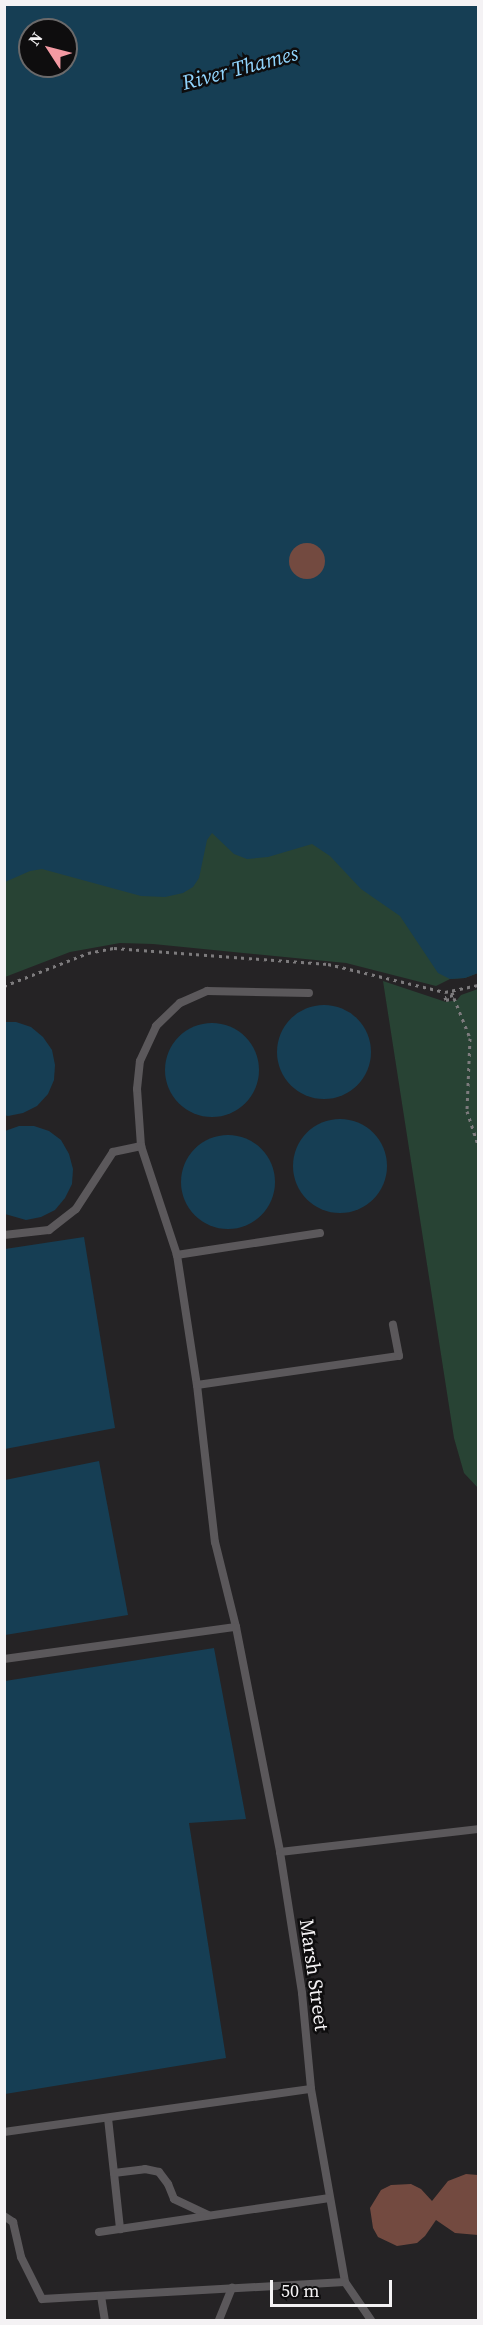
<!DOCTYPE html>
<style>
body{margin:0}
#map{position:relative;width:483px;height:2325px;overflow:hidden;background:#252325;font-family:"Source Serif 4",serif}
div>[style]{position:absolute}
.green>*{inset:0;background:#284334}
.water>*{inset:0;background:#163e54}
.round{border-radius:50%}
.building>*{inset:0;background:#734a40}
.path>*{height:3px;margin-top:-1.5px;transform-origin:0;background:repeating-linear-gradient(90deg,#7d7b7d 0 3px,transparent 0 7.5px)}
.lane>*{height:8px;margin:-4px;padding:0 4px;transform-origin:4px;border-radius:4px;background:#5b585b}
span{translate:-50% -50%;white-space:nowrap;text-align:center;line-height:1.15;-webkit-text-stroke:5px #0e0d0e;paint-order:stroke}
.street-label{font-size:20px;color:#f4f2f4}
.water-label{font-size:21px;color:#92d6fe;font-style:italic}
.frame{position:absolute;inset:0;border:6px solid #f4f2f4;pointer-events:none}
.north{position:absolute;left:18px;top:18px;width:60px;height:60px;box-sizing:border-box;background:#0e0d0e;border:2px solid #6a696a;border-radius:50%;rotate:306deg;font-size:16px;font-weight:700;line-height:24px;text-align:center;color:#f4f2f4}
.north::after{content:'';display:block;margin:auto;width:21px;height:27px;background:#f49aa3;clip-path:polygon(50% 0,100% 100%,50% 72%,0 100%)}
.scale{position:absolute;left:270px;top:2280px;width:122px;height:27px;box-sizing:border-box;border:3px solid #f4f2f4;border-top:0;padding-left:8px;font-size:18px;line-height:21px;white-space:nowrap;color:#f4f2f4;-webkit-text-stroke:4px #0e0d0e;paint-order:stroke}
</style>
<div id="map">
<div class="green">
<i style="clip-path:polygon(288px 758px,478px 973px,465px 978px,450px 979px,436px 986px,346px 963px,153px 944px,120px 943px,70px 952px,5px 977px,5px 827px)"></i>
<i style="clip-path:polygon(383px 981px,446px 1002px,457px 1000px,461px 995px,478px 989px,478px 1488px,464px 1473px,454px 1438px)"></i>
</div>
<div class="water">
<i style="clip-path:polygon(evenodd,4px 5px,478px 5px,478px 973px,465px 978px,450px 979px,438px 973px,400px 916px,361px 889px,330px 856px,312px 844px,268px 857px,247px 859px,234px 854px,212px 833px,207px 840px,199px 878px,193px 887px,183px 893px,165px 897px,141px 896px,42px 869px,30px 871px,5px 882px,4px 5px,30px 30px,66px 30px,66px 66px,30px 66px,30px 30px)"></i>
<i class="round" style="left:277px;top:1005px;width:94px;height:94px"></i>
<i style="clip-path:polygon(4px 1022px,16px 1022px,31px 1027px,43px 1037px,52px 1050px,55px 1065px,54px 1080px,48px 1094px,37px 1106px,23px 1113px,8px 1116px,4px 1115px)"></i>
<i class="round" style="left:165px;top:1023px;width:94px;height:94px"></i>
<i class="round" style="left:293px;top:1119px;width:94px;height:94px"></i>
<i style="clip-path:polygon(19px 1126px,34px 1126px,49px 1131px,61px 1140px,69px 1154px,73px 1169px,72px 1184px,65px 1198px,55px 1210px,41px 1217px,26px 1220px,5px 1214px,5px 1131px)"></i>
<i class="round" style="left:181px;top:1135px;width:94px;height:94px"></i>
<i style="clip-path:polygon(84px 1237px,115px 1428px,5px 1449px,5px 1249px)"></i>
<i style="clip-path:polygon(99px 1461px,128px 1615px,5px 1635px,5px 1480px)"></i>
<i style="clip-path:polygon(214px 1648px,246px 1819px,189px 1823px,226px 2058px,5px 2094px,5px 1681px)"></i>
</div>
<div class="building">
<i class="round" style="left:289px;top:543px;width:36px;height:36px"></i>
<i style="clip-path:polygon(466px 2174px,478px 2175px,478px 2235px,455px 2233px,436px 2220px,425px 2236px,417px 2243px,397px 2246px,378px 2237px,373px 2228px,370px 2208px,381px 2190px,391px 2185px,411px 2184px,421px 2189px,432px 2201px,448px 2181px)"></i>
</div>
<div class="path">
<i style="left:4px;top:986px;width:90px;rotate:-21.4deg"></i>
<i style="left:88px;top:953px;width:26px;rotate:-11deg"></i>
<i style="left:114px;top:948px;width:215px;rotate:4.3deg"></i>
<i style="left:328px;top:964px;width:120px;rotate:13.5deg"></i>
<i style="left:445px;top:992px;width:34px;rotate:-12deg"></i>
<i style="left:452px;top:992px;width:3px;rotate:72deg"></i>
<i style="left:453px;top:995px;width:8px;rotate:166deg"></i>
<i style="left:445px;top:997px;width:3px;rotate:72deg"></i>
<i style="left:446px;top:1000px;width:8px;rotate:-14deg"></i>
<i style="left:454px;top:998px;width:43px;rotate:68.2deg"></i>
<i style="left:470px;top:1038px;width:73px;rotate:92.4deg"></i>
<i style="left:467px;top:1111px;width:36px;rotate:72deg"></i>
</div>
<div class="lane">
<i style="left:141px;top:1146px;width:57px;rotate:-94deg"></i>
<i style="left:137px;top:1089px;width:28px;rotate:-84deg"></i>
<i style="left:140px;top:1061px;width:38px;rotate:-65deg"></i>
<i style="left:156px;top:1026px;width:33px;rotate:-44deg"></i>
<i style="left:180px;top:1003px;width:30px;rotate:-24deg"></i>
<i style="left:207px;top:991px;width:102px;rotate:1.1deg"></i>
<i style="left:320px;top:1233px;width:145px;rotate:171.3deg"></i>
<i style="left:177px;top:1255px;width:132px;rotate:81.3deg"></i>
<i style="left:197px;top:1385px;width:158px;rotate:83.5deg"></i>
<i style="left:215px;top:1542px;width:88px;rotate:76.1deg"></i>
<i style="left:236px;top:1627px;width:229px;rotate:78.9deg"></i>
<i style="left:280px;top:1852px;width:143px;rotate:81.1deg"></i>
<i style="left:302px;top:1993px;width:96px;rotate:84.6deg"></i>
<i style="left:311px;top:2089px;width:196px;rotate:80deg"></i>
<i style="left:345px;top:2282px;width:46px;rotate:55.6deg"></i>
<i style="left:4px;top:1235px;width:45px;rotate:-6.3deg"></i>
<i style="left:49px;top:1230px;width:34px;rotate:-38deg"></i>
<i style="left:76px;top:1209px;width:68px;rotate:-57deg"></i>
<i style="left:113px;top:1152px;width:29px;rotate:-12deg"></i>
<i style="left:141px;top:1146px;width:115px;rotate:71.7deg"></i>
<i style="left:197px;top:1385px;width:204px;rotate:-8.2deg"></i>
<i style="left:399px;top:1356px;width:32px;rotate:-101deg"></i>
<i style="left:4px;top:1659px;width:234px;rotate:-7.9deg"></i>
<i style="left:280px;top:1852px;width:199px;rotate:-6.6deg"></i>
<i style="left:108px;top:2118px;width:112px;rotate:83.8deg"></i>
<i style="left:4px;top:2132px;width:310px;rotate:-8deg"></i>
<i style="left:114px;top:2173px;width:31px;rotate:-7deg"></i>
<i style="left:145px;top:2169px;width:14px;rotate:12deg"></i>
<i style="left:159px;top:2172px;width:15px;rotate:53deg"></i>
<i style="left:168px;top:2184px;width:16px;rotate:68deg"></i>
<i style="left:174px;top:2199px;width:38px;rotate:25deg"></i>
<i style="left:4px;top:2216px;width:11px;rotate:34deg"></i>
<i style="left:13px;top:2222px;width:36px;rotate:77deg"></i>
<i style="left:21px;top:2257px;width:47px;rotate:63.4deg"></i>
<i style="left:42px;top:2299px;width:303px;rotate:-3.2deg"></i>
<i style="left:99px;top:2232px;width:233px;rotate:-8.4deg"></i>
<i style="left:101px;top:2296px;width:24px;rotate:81deg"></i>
<i style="left:219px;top:2320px;width:35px;rotate:-68deg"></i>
</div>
<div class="street-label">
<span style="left:314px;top:1975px;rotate:82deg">Marsh Street</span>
</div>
<div class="water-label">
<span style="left:240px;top:68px;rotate:-15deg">River Thames</span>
</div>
<div class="frame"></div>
<div class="north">N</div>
<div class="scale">50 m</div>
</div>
